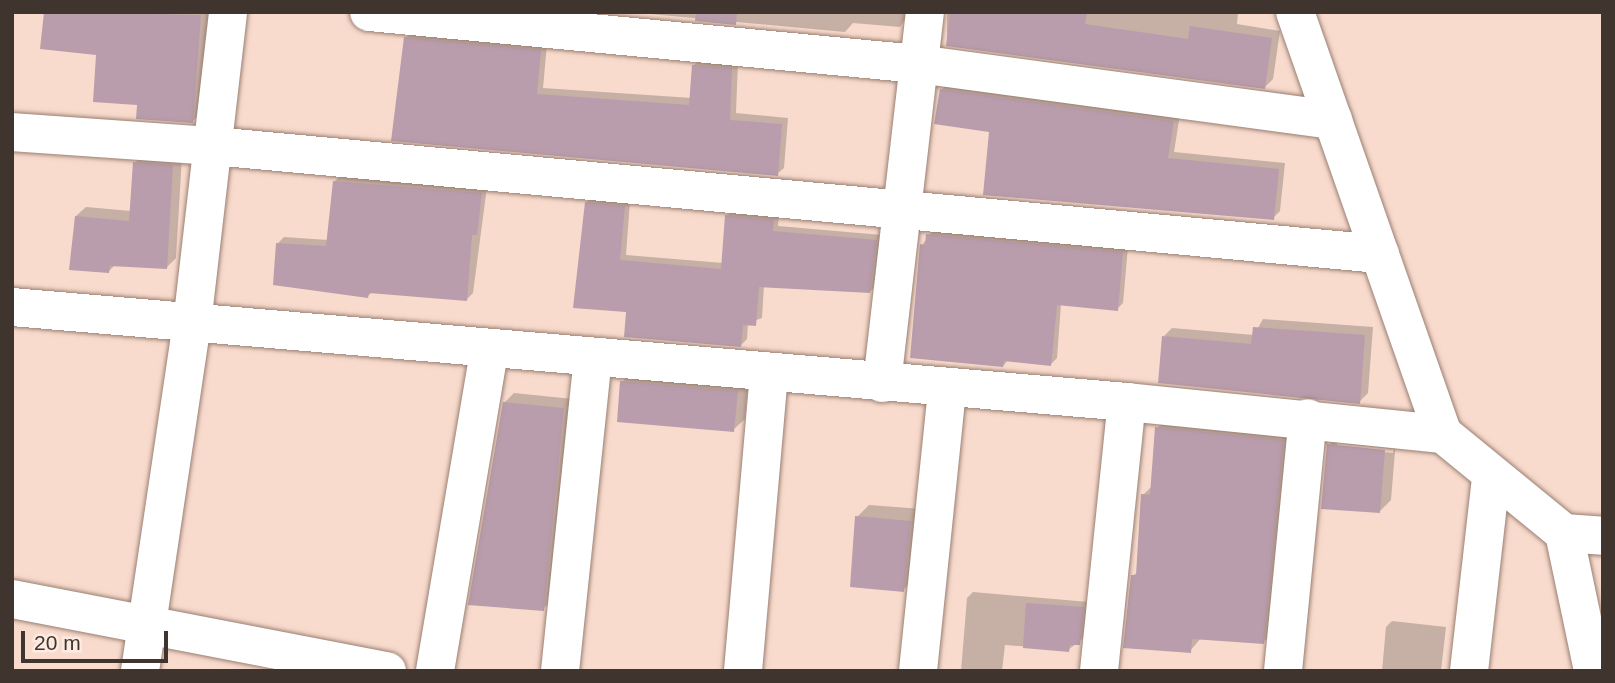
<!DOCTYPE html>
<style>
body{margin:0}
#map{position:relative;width:1615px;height:683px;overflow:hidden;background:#f8dbcd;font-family:Helvetica,sans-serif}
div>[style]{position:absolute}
.shadow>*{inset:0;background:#0003}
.building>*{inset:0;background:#b99dac}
.roads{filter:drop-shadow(0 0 2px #997f72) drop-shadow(0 0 2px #997f72)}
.minor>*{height:38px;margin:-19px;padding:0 19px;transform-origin:19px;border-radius:19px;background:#fff}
span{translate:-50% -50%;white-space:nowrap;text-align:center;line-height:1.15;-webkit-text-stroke:7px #fdebe2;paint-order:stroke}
.frame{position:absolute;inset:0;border:14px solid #3f342e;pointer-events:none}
.scale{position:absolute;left:21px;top:631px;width:147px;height:32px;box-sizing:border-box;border:4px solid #3f342e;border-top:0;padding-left:9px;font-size:21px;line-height:24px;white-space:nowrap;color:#3f342e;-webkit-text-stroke:5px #fdebe2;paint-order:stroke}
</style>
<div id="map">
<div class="shadow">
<i style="clip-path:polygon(46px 12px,210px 12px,203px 111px,193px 121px,139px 103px,98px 54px)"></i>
<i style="clip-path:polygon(628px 12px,910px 12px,900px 27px,853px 23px,845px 32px)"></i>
<i style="clip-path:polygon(947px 12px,1238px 12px,1237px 24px,1280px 31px,1273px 79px,1265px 87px,947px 44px)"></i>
<i style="clip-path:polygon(412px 31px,547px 44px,543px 88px,692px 98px,694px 65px,701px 59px,738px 62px,736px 113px,788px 118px,784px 168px,777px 174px,393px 139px,406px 38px)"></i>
<i style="clip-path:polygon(948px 83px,1180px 114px,1174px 152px,1285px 163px,1280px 211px,1273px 218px,941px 90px)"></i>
<i style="clip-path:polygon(144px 153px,182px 156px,176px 258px,166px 268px,116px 264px,108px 272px,76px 216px,86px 207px,131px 211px,135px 163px)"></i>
<i style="clip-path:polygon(340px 176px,487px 187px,473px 293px,467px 299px,372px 292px,368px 296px,278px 243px,284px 237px,328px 240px,334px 182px)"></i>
<i style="clip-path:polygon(592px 197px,630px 201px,626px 255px,723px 263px,727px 216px,733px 210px,779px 214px,778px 226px,882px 235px,876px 285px,870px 292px,764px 285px,762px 318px,748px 323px,747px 339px,741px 345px,628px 310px,586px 203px)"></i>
<i style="clip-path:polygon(934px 229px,1128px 247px,1123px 303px,1117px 309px,1061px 304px,1057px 358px,1051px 364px,1008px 360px,1003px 366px,922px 245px)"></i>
<i style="clip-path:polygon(1263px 319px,1373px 327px,1368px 393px,1359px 402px,1164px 336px,1172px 328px,1254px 335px)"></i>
<i style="clip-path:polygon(634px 370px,748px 380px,745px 419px,733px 430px,622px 382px)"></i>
<i style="clip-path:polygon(514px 393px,573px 399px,553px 599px,543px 609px,504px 403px)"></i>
<i style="clip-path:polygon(1168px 417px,1294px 430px,1274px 632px,1263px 642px,1201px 638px,1190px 651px,1133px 576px,1138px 571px,1143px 495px,1153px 485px,1157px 428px)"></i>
<i style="clip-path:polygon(evenodd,1341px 433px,1396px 439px,1391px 500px,1379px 512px,1329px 445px,1341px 433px,1337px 443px,1394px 449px,1393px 453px,1337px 447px,1337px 443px)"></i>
<i style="clip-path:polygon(869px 505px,922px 509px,915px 578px,903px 590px,857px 517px)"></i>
<i style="clip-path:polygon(973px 592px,1089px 602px,1085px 637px,1068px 650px,1005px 645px,1002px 671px,961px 671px,967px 598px)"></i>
<i style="clip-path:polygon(1392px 621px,1446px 627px,1441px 671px,1382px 671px,1386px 627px)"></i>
</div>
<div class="building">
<i style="clip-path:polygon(44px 12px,201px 15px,193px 123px,136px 119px,137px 105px,93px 102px,96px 55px,40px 49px)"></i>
<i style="clip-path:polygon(696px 12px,737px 12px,736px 25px,695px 21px)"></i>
<i style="clip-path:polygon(950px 12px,1087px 12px,1085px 24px,1188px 39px,1190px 26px,1272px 38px,1265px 89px,946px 46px)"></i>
<i style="clip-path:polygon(404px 37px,541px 50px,537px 94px,689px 105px,692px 65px,732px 68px,730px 120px,782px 124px,778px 176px,391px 141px)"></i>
<i style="clip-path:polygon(940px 89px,1174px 121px,1168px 158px,1279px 169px,1274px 220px,983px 195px,989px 132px,934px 124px)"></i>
<i style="clip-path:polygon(133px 162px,173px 165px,167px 269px,110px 266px,109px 273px,69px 270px,75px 216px,129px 221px)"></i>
<i style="clip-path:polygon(333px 181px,482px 193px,477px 235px,472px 235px,467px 301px,369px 293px,368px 298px,273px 285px,276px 243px,326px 246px)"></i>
<i style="clip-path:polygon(585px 202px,625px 206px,620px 260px,721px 269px,725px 215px,774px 220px,773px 231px,877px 240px,870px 293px,759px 287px,756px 326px,743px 325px,741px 347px,624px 337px,626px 312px,573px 308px)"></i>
<i style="clip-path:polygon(926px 234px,1123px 252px,1118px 311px,1057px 305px,1051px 366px,1004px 361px,1003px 367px,910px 358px,920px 244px,925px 245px)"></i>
<i style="clip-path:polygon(1253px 327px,1365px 335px,1360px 404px,1158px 383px,1162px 336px,1251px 344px)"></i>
<i style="clip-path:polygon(620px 381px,738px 391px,734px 432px,617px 422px)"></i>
<i style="clip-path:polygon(503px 402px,564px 408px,544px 611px,468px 605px)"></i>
<i style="clip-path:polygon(1155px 427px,1284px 440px,1264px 644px,1192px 639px,1191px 653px,1123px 648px,1131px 575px,1136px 575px,1141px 494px,1150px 495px)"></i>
<i style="clip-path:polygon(1327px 444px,1385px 450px,1380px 513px,1321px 509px)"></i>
<i style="clip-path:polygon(855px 516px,911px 521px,904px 592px,850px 587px)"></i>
<i style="clip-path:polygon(1026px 603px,1084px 607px,1080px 645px,1070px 645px,1069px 652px,1023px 648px)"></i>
</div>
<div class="roads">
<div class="minor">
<i style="left:369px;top:12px;width:551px;rotate:5.41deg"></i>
<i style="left:918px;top:64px;width:419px;rotate:7.7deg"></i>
<i style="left:1295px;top:12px;width:447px;rotate:70.7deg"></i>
<i style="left:1443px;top:434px;width:156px;rotate:39.3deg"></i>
<i style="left:1564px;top:533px;width:39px;rotate:4deg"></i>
<i style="left:12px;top:132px;width:201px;rotate:4deg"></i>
<i style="left:213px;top:146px;width:1172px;rotate:5.29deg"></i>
<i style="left:12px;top:307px;width:1119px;rotate:4.87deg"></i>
<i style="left:1127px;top:402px;width:318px;rotate:5.8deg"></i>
<i style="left:882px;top:383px;width:373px;rotate:-83.4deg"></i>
<i style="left:1564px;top:533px;width:141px;rotate:78.1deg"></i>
<i style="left:12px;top:599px;width:382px;rotate:10.9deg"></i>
<i style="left:140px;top:671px;width:351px;rotate:-81.5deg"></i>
<i style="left:192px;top:324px;width:314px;rotate:-83.4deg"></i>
<i style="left:435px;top:671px;width:325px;rotate:-80.4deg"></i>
<i style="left:560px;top:671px;width:315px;rotate:-84deg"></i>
<i style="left:743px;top:671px;width:299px;rotate:-85deg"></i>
<i style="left:918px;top:671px;width:284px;rotate:-84.1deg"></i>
<i style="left:1099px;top:671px;width:270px;rotate:-84.1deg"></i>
<i style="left:1283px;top:671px;width:254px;rotate:-84.4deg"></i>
<i style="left:1469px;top:671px;width:195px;rotate:-83.5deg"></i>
</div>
</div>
<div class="frame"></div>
<div class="scale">20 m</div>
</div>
